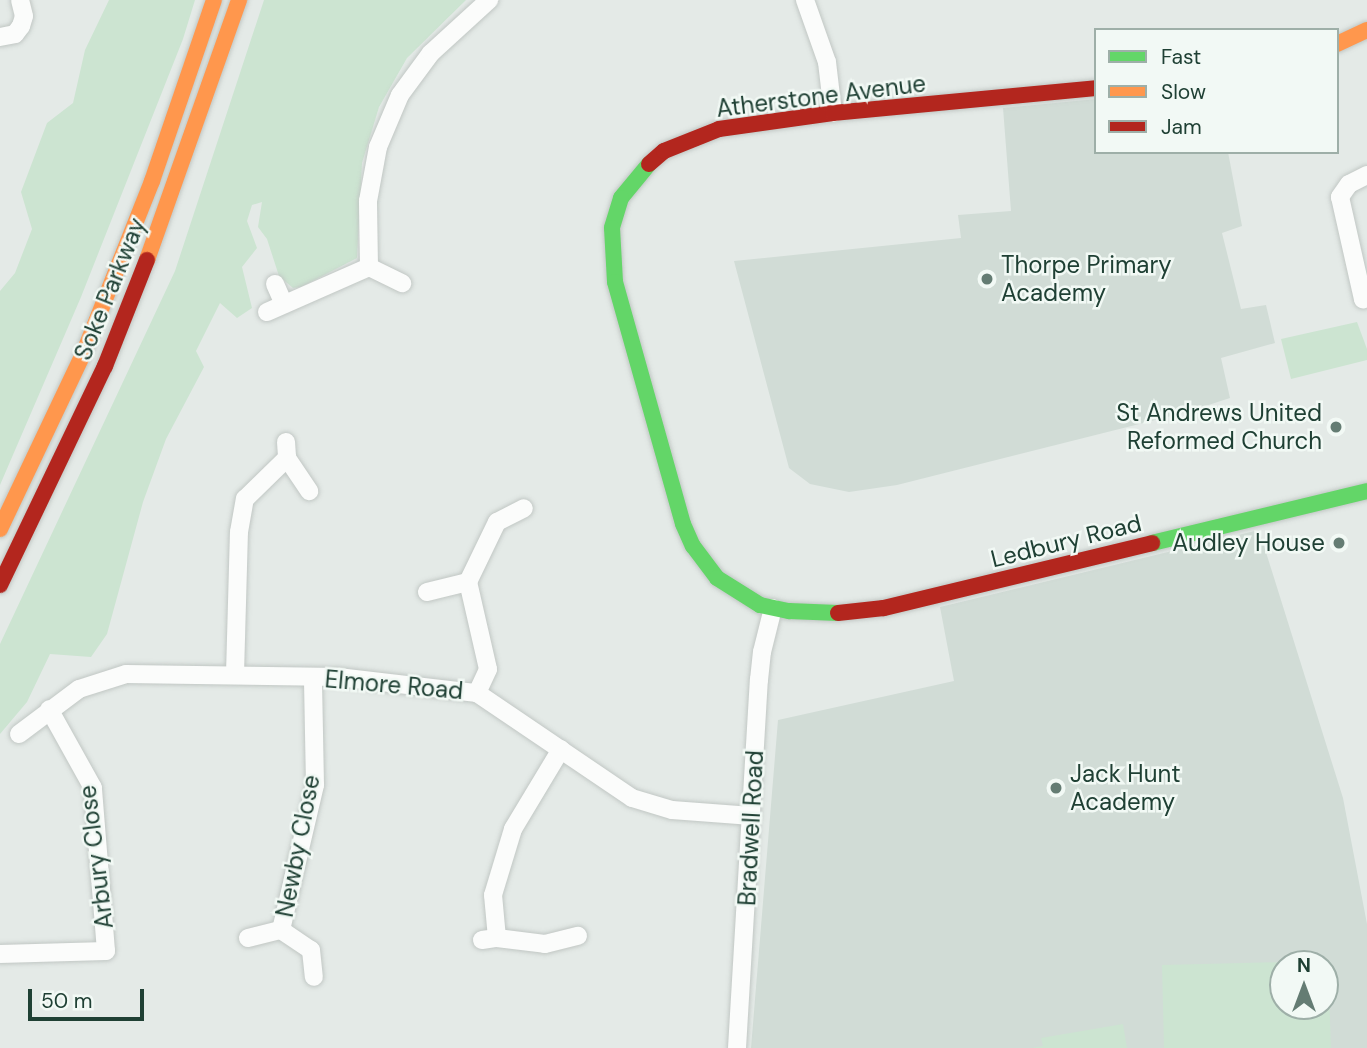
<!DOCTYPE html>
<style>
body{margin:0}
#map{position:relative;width:1367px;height:1048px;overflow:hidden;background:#e4eae7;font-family:"DM Sans",sans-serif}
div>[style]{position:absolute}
.built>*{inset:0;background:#d1dcd6}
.green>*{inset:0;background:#cce4d1}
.roads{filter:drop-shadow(0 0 2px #c1c7c4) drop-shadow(0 0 2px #c1c7c4)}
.street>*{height:18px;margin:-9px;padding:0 9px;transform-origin:9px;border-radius:9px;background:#fbfcfb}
.fast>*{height:16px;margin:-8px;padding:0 8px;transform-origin:8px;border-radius:8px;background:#63d668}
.slow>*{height:16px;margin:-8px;padding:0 8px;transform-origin:8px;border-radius:8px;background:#ff974d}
.jam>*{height:16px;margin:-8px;padding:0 8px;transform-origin:8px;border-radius:8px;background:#b3261e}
.dots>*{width:19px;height:19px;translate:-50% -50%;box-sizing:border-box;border:4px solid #f2f9f5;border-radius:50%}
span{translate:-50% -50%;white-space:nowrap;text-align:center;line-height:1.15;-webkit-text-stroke:5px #f2f9f5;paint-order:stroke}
.street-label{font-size:24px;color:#1f4034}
.poi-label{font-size:24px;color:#1f4034}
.left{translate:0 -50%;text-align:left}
.right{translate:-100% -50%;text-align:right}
.legend{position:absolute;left:1094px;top:28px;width:245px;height:126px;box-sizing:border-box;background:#f2f9f5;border:2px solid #9eafa8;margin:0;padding:9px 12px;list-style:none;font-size:21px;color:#1f4034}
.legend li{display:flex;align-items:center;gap:14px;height:35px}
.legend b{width:35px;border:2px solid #9eafa8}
.north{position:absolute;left:1269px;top:950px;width:70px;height:70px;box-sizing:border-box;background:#f2f9f5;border:2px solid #9eafa8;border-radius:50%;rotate:0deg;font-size:19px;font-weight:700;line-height:28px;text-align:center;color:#1f4034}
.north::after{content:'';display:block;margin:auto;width:24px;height:32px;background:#647c73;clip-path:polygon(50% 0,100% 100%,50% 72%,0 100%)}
.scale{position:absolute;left:28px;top:989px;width:116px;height:32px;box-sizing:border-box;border:4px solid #1f4034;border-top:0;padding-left:9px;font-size:21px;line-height:24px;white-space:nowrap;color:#1f4034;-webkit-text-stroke:5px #f2f9f5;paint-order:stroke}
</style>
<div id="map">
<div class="built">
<i style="clip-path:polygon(1096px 99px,1096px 152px,1228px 152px,1242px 226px,1222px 233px,1241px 309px,1266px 305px,1275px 343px,1221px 358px,1230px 398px,1187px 412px,897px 485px,849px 492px,810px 484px,789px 468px,734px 261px,961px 238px,958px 215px,1011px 211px,1003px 108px)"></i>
<i style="clip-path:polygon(evenodd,1259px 530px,1343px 798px,1367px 924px,1367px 1048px,751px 1048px,778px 720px,954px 681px,940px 607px,1259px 530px,1283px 964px,1325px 964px,1325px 1006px,1283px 1006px,1283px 964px)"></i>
</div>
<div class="green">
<i style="clip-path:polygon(109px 0,195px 0,183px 39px,81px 297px,0 485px,0 291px,15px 273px,32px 229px,21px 192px,47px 123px,73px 103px,85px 50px)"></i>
<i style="clip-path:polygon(264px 0,466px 0,407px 58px,379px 107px,362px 163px,357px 258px,301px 287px,293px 288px,279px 276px,267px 239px,258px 227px,262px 202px,252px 205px,247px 221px,257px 248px,242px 267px,252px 308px,237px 318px,220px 303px,196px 351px,204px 367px,166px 439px,143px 502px,107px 634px,91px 657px,50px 654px,27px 702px,0 734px,0 644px,175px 271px)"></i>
<i style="clip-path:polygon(1357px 322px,1367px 349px,1367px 360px,1291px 379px,1281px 339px)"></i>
<i style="clip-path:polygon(evenodd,1328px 961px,1331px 1048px,1164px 1048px,1162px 965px,1328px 961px,1283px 964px,1325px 964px,1325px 1006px,1283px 1006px,1283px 964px)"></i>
<i style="clip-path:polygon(1123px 1024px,1127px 1048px,1032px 1048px,1043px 1046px,1041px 1038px)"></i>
</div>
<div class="roads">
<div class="street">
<i style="left:805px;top:0;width:66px;rotate:70.5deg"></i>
<i style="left:827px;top:62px;width:51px;rotate:83.3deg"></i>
<i style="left:0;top:37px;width:15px;rotate:-11deg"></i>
<i style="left:15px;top:34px;width:10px;rotate:-53deg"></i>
<i style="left:21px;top:26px;width:10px;rotate:-73deg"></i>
<i style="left:24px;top:16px;width:16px;rotate:-104deg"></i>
<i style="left:1367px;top:175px;width:20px;rotate:153deg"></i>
<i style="left:1349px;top:184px;width:16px;rotate:125deg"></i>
<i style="left:1340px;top:197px;width:105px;rotate:77.3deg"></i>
<i style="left:1363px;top:299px;width:4px;rotate:-27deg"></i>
<i style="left:369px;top:267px;width:66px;rotate:-90.9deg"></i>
<i style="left:368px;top:201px;width:55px;rotate:-79.5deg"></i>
<i style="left:378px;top:147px;width:56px;rotate:-67.1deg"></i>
<i style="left:400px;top:95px;width:52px;rotate:-53.6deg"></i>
<i style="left:431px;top:53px;width:79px;rotate:-42.4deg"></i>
<i style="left:369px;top:267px;width:37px;rotate:26deg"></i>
<i style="left:275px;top:284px;width:22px;rotate:66deg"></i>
<i style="left:267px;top:312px;width:111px;rotate:-23.8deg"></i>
<i style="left:286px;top:442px;width:16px;rotate:86deg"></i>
<i style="left:287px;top:458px;width:40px;rotate:56deg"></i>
<i style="left:427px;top:592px;width:42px;rotate:-13.7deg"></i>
<i style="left:235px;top:674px;width:142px;rotate:-88.4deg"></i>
<i style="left:239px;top:532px;width:34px;rotate:-80deg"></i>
<i style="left:245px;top:499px;width:59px;rotate:-44.3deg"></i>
<i style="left:477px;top:693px;width:26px;rotate:-65deg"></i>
<i style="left:488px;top:669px;width:89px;rotate:-102.9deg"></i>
<i style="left:468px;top:582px;width:67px;rotate:-64.2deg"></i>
<i style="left:497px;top:522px;width:30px;rotate:-27deg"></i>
<i style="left:19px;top:734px;width:75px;rotate:-36.9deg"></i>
<i style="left:79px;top:689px;width:49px;rotate:-17.7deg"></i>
<i style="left:126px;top:674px;width:212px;rotate:0.8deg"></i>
<i style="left:338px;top:677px;width:140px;rotate:6.6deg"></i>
<i style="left:477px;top:693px;width:187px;rotate:34.1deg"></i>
<i style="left:632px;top:798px;width:42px;rotate:16.7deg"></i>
<i style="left:672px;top:810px;width:80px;rotate:4.3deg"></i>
<i style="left:281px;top:930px;width:149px;rotate:-76.8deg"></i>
<i style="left:315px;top:785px;width:107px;rotate:-91.1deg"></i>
<i style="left:248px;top:938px;width:34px;rotate:-14deg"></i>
<i style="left:281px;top:930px;width:36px;rotate:34deg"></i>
<i style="left:311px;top:950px;width:27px;rotate:84deg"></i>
<i style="left:497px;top:938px;width:43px;rotate:-95.3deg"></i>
<i style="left:493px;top:895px;width:69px;rotate:-73.1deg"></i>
<i style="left:513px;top:829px;width:93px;rotate:-59deg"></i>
<i style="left:482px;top:940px;width:15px;rotate:-8deg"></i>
<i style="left:497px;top:938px;width:48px;rotate:7.1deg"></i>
<i style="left:545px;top:944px;width:34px;rotate:-14deg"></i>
<i style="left:0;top:954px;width:106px;rotate:-1.6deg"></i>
<i style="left:106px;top:951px;width:164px;rotate:-94.6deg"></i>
<i style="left:93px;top:788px;width:90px;rotate:-119.1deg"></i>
<i style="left:737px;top:1048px;width:369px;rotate:-86.6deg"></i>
<i style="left:759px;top:680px;width:28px;rotate:-84deg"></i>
<i style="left:762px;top:652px;width:45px;rotate:-76deg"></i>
</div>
<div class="fast">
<i style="left:649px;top:164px;width:44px;rotate:129.5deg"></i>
<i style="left:621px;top:198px;width:31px;rotate:107deg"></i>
<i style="left:612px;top:228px;width:54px;rotate:86.8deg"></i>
<i style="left:615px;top:282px;width:251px;rotate:74.3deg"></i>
<i style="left:683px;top:524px;width:24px;rotate:66deg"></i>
<i style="left:693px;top:546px;width:40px;rotate:53deg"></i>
<i style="left:717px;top:578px;width:51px;rotate:32.1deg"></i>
<i style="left:760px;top:605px;width:30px;rotate:12deg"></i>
<i style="left:789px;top:611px;width:49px;rotate:2.3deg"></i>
<i style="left:1152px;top:543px;width:221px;rotate:-13.6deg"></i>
</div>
<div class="slow">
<i style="left:1337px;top:44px;width:33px;rotate:-25deg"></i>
<i style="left:147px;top:260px;width:276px;rotate:-70.5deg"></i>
<i style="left:0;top:529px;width:196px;rotate:-64.6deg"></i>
<i style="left:84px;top:352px;width:184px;rotate:-68.3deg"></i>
<i style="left:152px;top:181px;width:191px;rotate:-71.1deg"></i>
</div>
<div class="jam">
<i style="left:649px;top:164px;width:20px;rotate:-41deg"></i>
<i style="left:664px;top:151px;width:59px;rotate:-21.8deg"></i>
<i style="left:719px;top:129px;width:115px;rotate:-8deg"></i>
<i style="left:833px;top:113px;width:264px;rotate:-5.4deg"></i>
<i style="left:0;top:585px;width:243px;rotate:-64.4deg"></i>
<i style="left:105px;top:366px;width:114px;rotate:-68.4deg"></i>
<i style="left:838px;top:613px;width:46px;rotate:-6.2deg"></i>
<i style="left:884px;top:608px;width:276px;rotate:-13.6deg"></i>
</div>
</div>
<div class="dots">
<i style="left:987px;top:279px;background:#647c73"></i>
<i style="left:1336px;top:427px;background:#647c73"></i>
<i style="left:1339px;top:543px;background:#647c73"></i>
<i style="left:1056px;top:788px;background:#647c73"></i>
</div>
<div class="street-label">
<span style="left:821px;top:96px;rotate:-7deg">Atherstone Avenue</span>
<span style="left:110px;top:289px;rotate:-68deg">Soke Parkway</span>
<span style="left:1066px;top:541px;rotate:-14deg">Ledbury Road</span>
<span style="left:394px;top:685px;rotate:5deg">Elmore Road</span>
<span style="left:751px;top:828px;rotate:-87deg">Bradwell Road</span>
<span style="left:298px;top:846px;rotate:-79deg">Newby Close</span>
<span style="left:96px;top:857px;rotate:-97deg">Arbury Close</span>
</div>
<div class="poi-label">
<span class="left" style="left:1001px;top:279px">Thorpe Primary<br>Academy</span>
<span class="right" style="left:1322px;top:427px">St Andrews United<br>Reformed Church</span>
<span class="right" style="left:1325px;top:543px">Audley House</span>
<span class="left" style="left:1070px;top:788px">Jack Hunt<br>Academy</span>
</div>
<ul class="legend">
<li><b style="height:9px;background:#63d668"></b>Fast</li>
<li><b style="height:9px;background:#ff974d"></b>Slow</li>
<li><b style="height:9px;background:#b3261e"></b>Jam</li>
</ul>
<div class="north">N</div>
<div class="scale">50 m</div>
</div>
